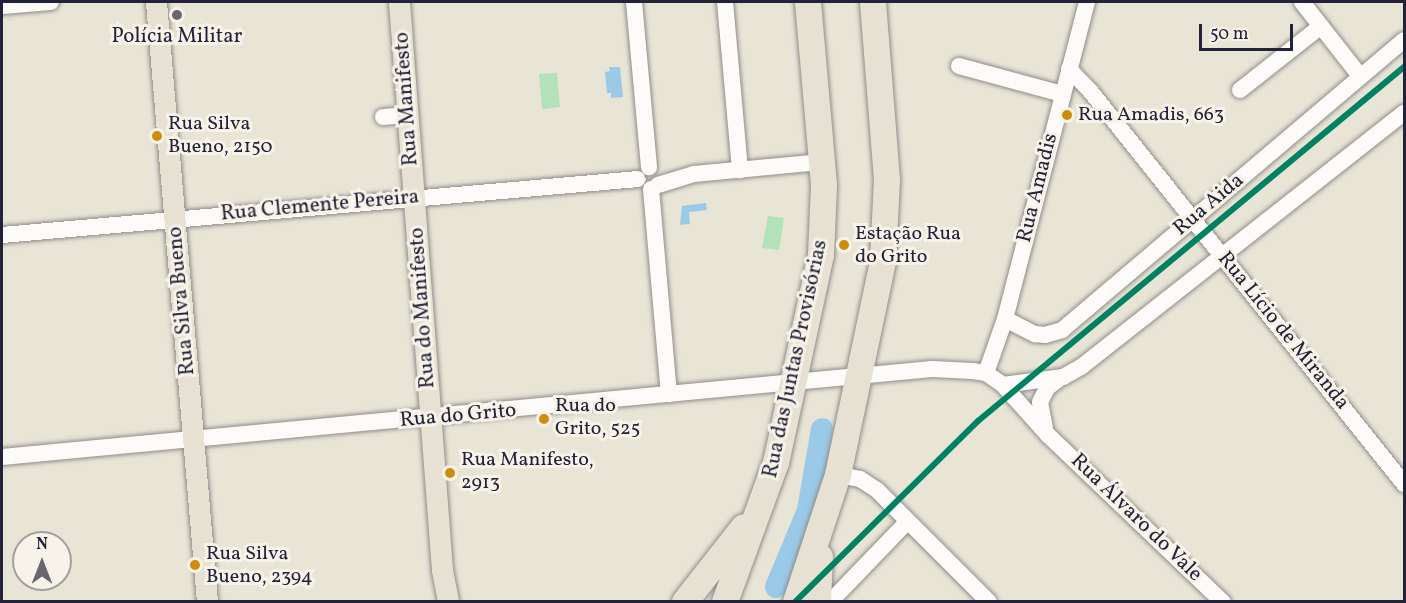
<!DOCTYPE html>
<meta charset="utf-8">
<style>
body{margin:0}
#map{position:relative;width:1406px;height:603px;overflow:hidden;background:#e8e4d6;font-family:Vollkorn,serif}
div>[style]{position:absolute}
.green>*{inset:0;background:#b2e1ba}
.water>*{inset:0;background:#9acae8}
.river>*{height:22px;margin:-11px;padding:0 11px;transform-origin:11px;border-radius:11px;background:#9acae8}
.roads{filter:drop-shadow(0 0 2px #8f8d8a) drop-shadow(0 0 2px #8f8d8a)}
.minor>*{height:16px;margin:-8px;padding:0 8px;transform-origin:8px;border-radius:8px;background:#fcfbf9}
.major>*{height:21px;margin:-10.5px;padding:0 10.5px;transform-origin:10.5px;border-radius:10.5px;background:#e7e1d4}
.highway>*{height:26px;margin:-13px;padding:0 13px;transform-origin:13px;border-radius:13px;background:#e7e1d4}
.metro-1>*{height:6px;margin:-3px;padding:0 3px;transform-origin:3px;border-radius:3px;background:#008162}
.dots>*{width:16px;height:16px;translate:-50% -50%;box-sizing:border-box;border:3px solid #f7f3e8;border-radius:50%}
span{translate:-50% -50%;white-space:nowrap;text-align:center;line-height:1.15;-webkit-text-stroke:6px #f7f3e8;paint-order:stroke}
.bus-label{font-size:20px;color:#22223b}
.left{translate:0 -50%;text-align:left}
.poi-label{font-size:21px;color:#22223b}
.street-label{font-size:21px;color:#22223b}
.frame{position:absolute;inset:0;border:3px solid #22223b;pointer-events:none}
.north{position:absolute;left:12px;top:531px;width:60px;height:60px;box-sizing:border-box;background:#f7f3e8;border:2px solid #a29fa3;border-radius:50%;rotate:0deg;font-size:16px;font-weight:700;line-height:24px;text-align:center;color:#22223b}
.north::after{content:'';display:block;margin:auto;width:21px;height:27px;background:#676671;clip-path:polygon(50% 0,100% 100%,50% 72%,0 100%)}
.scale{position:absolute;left:1199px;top:24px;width:94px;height:27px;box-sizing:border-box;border:3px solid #22223b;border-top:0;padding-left:8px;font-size:18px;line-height:21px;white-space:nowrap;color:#22223b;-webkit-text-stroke:4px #f7f3e8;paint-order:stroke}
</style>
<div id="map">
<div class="green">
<i style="clip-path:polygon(557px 73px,560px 107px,542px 109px,539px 74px)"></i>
<i style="clip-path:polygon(768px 216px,784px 218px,779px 250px,762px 248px)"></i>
</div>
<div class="water">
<i style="clip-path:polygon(609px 67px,620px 67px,623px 97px,611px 98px,611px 93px,607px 93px,605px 72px,610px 71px)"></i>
<i style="clip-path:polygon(706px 203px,707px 210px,689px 212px,690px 224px,680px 225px,682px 206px)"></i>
</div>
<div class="river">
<i style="left:776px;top:587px;width:83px;rotate:-67.4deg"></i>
<i style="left:808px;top:510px;width:82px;rotate:-80.2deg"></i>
</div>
<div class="roads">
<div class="minor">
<i style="left:634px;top:2px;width:166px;rotate:84.8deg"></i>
<i style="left:725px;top:2px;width:169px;rotate:84.9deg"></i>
<i style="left:1302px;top:2px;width:94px;rotate:51.9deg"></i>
<i style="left:2px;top:6px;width:49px;rotate:-4.7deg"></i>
<i style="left:959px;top:66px;width:107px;rotate:15.2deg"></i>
<i style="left:1069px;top:69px;width:32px;rotate:46deg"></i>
<i style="left:1091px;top:92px;width:502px;rotate:51.39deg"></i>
<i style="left:1240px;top:90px;width:103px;rotate:-38.3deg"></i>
<i style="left:383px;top:117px;width:25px;rotate:-5deg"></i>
<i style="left:658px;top:185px;width:38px;rotate:-17deg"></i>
<i style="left:694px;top:174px;width:129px;rotate:-5.4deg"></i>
<i style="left:651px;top:189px;width:206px;rotate:85deg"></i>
<i style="left:2px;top:235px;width:638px;rotate:-5.03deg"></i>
<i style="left:1005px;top:319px;width:34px;rotate:27deg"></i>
<i style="left:1035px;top:334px;width:10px;rotate:6deg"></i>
<i style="left:1045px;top:335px;width:18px;rotate:-16deg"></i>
<i style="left:1062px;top:330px;width:448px;rotate:-40.3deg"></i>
<i style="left:986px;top:373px;width:57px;rotate:-70.6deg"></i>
<i style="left:1005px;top:319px;width:327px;rotate:-75.5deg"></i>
<i style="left:1003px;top:385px;width:61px;rotate:-7.6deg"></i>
<i style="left:1063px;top:377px;width:21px;rotate:-29deg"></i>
<i style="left:1081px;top:367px;width:411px;rotate:-38.2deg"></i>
<i style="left:1045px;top:428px;width:26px;rotate:-101deg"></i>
<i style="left:1040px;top:402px;width:16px;rotate:-63deg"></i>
<i style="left:1047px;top:388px;width:15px;rotate:-37deg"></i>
<i style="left:2px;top:457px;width:934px;rotate:-5.41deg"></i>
<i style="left:932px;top:369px;width:41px;rotate:2.8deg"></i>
<i style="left:973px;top:371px;width:13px;rotate:9deg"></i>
<i style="left:986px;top:373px;width:21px;rotate:35deg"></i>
<i style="left:1003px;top:385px;width:67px;rotate:48deg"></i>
<i style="left:1048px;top:435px;width:242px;rotate:43.7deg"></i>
<i style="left:838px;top:475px;width:22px;rotate:10deg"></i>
<i style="left:860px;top:479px;width:20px;rotate:33deg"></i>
<i style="left:877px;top:490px;width:158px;rotate:45deg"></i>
<i style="left:830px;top:602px;width:111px;rotate:-46.1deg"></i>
</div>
<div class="major">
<i style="left:156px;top:2px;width:602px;rotate:85.14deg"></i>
<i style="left:399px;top:2px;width:570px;rotate:85.67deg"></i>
<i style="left:442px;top:570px;width:33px;rotate:79deg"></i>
</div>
<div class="highway">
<i style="left:685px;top:602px;width:95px;rotate:-51.8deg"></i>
<i style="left:725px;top:602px;width:148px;rotate:-69.9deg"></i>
<i style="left:776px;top:463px;width:213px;rotate:-77.8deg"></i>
<i style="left:821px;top:255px;width:70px;rotate:-87.5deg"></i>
<i style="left:824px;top:185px;width:184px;rotate:-95deg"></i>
<i style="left:796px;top:602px;width:134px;rotate:-71.7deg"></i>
<i style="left:838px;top:475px;width:219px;rotate:-78.1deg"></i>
<i style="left:883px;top:261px;width:81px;rotate:-87.2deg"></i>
<i style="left:887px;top:180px;width:179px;rotate:-94.5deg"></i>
<i style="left:818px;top:602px;width:45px;rotate:-87.5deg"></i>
</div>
</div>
<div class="metro-1">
<i style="left:795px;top:602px;width:257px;rotate:-44.7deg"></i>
<i style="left:978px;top:421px;width:554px;rotate:-39.73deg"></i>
</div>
<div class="dots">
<i style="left:177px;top:15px;background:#676671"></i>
<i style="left:1067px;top:115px;background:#cc8c0c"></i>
<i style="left:157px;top:136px;background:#cc8c0c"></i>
<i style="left:844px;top:245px;background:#cc8c0c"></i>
<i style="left:544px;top:419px;background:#cc8c0c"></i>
<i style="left:450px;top:473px;background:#cc8c0c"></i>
<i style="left:195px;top:565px;background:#cc8c0c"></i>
</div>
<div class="bus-label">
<span class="left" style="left:1078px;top:115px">Rua Amadis, 663</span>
<span class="left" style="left:168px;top:136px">Rua Silva<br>Bueno, 2150</span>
<span class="left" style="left:855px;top:246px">Estação Rua<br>do Grito</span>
<span class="left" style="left:555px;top:418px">Rua do<br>Grito, 525</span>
<span class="left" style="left:461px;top:472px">Rua Manifesto,<br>2913</span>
<span class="left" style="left:206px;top:566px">Rua Silva<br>Bueno, 2394</span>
</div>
<div class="poi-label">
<span style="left:177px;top:37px">Polícia Militar</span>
</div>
<div class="street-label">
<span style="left:407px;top:99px;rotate:-94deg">Rua Manifesto</span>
<span style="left:1038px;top:188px;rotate:-76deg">Rua Amadis</span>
<span style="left:1209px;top:205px;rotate:-40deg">Rua Aida</span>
<span style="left:320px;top:206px;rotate:-5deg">Rua Clemente Pereira</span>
<span style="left:182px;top:301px;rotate:-95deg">Rua Silva Bueno</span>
<span style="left:423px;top:308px;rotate:-94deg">Rua do Manifesto</span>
<span style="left:1283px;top:331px;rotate:51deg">Rua Lício de Miranda</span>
<span style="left:796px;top:359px;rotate:-78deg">Rua das Juntas Provisórias</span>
<span style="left:458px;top:416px;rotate:-5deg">Rua do Grito</span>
<span style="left:1136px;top:518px;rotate:44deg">Rua Álvaro do Vale</span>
</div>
<div class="frame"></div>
<div class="north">N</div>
<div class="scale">50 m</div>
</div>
